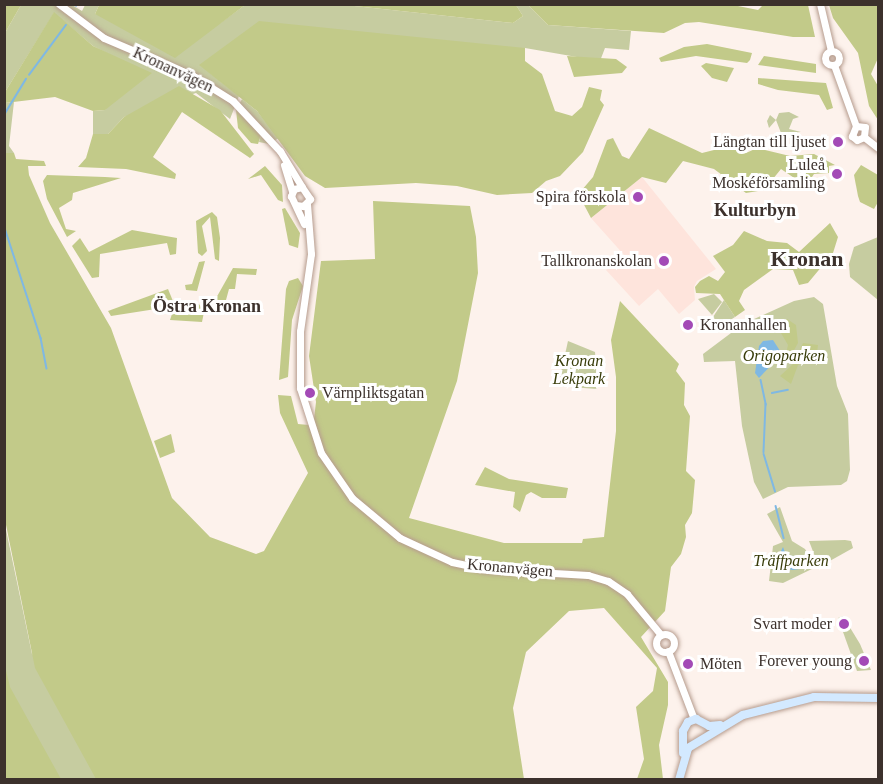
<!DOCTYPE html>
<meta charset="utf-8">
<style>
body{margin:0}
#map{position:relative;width:883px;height:784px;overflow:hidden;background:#fdf2ec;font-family:Georgia,serif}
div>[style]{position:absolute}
.education>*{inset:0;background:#fee4dc}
.green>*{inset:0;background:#c6cca0}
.forest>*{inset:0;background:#c2ca89}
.water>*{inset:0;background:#7fb8e3}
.stream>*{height:1.5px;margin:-0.75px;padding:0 0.75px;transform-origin:0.75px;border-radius:0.75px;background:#7fb8e3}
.roads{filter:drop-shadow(0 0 2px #b69c8e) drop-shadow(0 0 2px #b69c8e)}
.minor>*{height:7px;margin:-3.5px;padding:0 3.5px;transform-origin:3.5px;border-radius:3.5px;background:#fff}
.minor>.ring{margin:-3.5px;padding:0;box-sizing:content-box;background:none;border:7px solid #fff;border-radius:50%}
.major>*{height:8px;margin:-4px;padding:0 4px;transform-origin:4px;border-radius:4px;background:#d3e9ff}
.dots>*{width:16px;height:16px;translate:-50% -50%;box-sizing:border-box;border:3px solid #fff;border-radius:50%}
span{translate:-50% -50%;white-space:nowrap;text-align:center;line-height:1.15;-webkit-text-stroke:6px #fff;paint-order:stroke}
.street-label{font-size:16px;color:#3c312c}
.poi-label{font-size:16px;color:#3c312c}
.right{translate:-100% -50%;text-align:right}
.left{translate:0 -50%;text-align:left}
.park-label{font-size:16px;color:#383c09;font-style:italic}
.neighbourhood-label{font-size:18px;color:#3c312c;font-weight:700}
.district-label{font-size:22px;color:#3c312c;font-weight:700}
.frame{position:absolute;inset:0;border:6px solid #3c312c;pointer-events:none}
</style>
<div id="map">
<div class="education">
<i style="clip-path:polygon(642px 177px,716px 269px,697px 281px,694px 287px,695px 300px,679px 314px,658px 289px,639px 306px,606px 270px,625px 256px,591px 218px)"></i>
</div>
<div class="green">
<i style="clip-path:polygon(21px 5px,72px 5px,82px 11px,85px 5px,99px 5px,95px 14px,219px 24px,245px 5px,345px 5px,513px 23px,523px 16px,516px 5px,528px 5px,548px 25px,631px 31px,629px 50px,605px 48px,600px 61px,525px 48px,200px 65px,239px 96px,230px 119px,196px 93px,124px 117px,108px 134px,93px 134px,93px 111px,105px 110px,118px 59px,93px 46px,54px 13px,5px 92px,5px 33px)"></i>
<i style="clip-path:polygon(242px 99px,257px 111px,279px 138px,269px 144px,259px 142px,261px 135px,236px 110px)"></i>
<i style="clip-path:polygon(14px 102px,9px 146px,14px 153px,5px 153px,5px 103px)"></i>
<i style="clip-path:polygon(789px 112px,799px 117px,793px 119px,789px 129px,801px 132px,781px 133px,776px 120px,769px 128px,767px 121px,770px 115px,776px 120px,779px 113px)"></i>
<i style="clip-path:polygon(878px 237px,878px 300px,850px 277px,849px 264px,854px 247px)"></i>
<i style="clip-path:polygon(714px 294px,722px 302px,712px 315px,698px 299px)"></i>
<i style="clip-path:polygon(814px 297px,823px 304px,837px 386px,848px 414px,850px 470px,847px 481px,841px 485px,788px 487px,763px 499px,754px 482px,742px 426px,735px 361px,704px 362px,703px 354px,743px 324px,794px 301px)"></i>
<i style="clip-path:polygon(724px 300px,735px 317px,721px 326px,713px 317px)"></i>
<i style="clip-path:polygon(568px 341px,595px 352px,597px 389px,558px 386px)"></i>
<i style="clip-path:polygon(780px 507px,792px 541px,805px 549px,816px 567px,783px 583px,769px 581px,773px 546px,783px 542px,767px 514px)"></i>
<i style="clip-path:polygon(4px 520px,32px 654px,319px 779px,5px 779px)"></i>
<i style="clip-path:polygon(845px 540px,851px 541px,853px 548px,819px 567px,809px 541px)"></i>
<i style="clip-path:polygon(843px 616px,860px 644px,871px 670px,857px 671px,838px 618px)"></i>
</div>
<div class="forest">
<i style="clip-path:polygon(5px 4px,21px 5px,5px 33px,4px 5px)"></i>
<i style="clip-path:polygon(728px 4px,758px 10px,763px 5px,808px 5px,815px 37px,793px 37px,699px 22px,685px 23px,664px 33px,548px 25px,528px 5px)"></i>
<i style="clip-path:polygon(99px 5px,99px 4px,245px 5px,175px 58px,95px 14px)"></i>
<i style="clip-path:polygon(345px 5px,516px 5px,523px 16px,513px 23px)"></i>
<i style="clip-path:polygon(829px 5px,878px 5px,878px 58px,871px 74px,878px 86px,878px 120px,869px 106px,858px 53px,833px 18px)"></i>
<i style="clip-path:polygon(54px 12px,93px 46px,152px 73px,105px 110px,93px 111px,55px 97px,5px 103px,5px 92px)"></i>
<i style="clip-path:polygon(259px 21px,525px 48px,525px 61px,542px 74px,555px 111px,572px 116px,582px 107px,589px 87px,602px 90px,600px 100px,604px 105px,583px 152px,560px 176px,546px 181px,532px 193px,497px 195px,457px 186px,416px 183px,325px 188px,305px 176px,257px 111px,199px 65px)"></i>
<i style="clip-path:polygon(707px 44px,752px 53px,750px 60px,747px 63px,696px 56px,661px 62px,659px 58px,684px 47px)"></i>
<i style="clip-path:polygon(567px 56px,616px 59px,627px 67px,622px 73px,574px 77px)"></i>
<i style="clip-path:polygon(764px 56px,816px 64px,816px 73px,758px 65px)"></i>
<i style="clip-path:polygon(706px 63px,734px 68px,727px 82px,712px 78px,701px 66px)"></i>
<i style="clip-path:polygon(758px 78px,826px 83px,833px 108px,827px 110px,819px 95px,778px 90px,758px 84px)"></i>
<i style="clip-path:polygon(179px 86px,220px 110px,254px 154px,250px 158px,182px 112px,153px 157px,176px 174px,175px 179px,126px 169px,78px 167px,86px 158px,93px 134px,108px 134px,124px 117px)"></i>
<i style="clip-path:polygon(236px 110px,261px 135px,258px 144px,251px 143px,238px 128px)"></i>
<i style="clip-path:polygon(649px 128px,702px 153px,714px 150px,725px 141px,746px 153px,757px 148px,790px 156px,814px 154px,835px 165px,829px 166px,829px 173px,814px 174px,806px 186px,781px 169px,764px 190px,746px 193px,714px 169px,683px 161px,666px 183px,642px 177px,591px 218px,581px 199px,581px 191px,593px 177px,607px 140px,613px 138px,622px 156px,629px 159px)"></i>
<i style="clip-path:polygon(4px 153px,14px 153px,16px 159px,44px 161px,46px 166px,28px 166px,29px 175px,50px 223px,111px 328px,172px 498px,210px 537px,256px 554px,264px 551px,308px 473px,280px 413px,278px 395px,291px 396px,298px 424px,309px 425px,314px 419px,316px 402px,309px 356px,321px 261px,375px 259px,373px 201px,470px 206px,476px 237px,478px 273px,457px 381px,409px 518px,504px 543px,582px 543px,583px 539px,604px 537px,616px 431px,616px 377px,611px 340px,620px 301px,679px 364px,676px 371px,685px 383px,684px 405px,690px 416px,686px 471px,695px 480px,692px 513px,685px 525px,686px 537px,681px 554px,671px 567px,665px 611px,641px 637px,668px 682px,668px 705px,659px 745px,663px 779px,637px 779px,644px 759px,636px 707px,653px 691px,657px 668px,604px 608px,569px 611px,526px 652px,513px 708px,524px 779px,96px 779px,35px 668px,5px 520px)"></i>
<i style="clip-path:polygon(861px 165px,878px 175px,878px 202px,874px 209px,860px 202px,858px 196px,854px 175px)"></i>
<i style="clip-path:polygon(265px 166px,282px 185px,283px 202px,278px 200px,261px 175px,248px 179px)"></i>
<i style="clip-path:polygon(47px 175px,105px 177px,121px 178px,73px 193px,72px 200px,59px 208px,66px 229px,76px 231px,67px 237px,47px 199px,43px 181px)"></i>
<i style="clip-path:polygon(285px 208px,300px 233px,298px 248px,289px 245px,282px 209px)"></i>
<i style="clip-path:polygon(212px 212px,217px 217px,220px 238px,219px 261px,215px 259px,210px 217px,202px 226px,207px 251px,202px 256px,198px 253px,196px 221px)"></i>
<i style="clip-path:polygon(830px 223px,838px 237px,833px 253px,808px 283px,799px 285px,793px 270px,773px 269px,744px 290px,739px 301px,745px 310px,735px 317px,720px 294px,696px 293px,695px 287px,700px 281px,709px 276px,718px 281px,725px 272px,713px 256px,733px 245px,744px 231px,767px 241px,787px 243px,799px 252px)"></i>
<i style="clip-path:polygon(132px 230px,177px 238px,176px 254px,170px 255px,167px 243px,100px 254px,99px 277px,92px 278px,72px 246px,80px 238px,89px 252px)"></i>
<i style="clip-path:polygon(205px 261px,197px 291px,186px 290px,185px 285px,192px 284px,199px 262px)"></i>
<i style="clip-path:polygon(233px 268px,257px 269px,256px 275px,237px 274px,235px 289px,229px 289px,223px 311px,215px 300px)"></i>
<i style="clip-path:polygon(298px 278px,303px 286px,292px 320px,288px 377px,279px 380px,286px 289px,289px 281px)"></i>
<i style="clip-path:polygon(168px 289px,175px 306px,111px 316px,108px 311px)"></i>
<i style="clip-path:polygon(199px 304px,204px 312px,202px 322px,170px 320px,172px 314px)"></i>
<i style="clip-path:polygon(787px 319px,796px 325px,798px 343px,787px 363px,784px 362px,788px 345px,778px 328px)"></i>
<i style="clip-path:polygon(803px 343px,818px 345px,817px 354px,798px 365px,791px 384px,780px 376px,793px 364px)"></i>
<i style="clip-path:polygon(171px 434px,175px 452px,160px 458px,154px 441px)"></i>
<i style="clip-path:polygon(485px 467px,509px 479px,568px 488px,566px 498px,542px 498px,531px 492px,526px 495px,520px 512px,513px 507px,515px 492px,475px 485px)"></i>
<i style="clip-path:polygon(4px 662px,10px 687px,61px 779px,5px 779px)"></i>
</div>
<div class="water">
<i style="clip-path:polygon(773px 340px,782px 354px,759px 378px,755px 373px,759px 346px,763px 341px)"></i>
<i style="clip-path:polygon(783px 547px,786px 555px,807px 558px,808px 568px,792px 570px,780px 565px,778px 557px)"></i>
</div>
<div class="stream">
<i style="left:76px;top:6px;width:2px;rotate:-63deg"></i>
<i style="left:29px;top:75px;width:62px;rotate:-53.5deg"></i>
<i style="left:4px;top:115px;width:42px;rotate:-58.6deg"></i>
<i style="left:4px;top:225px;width:119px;rotate:71.9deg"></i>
<i style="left:41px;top:338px;width:31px;rotate:79deg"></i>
<i style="left:761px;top:380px;width:25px;rotate:78deg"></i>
<i style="left:766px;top:404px;width:48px;rotate:92.4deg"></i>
<i style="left:772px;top:393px;width:16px;rotate:-11deg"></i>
<i style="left:764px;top:454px;width:39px;rotate:73deg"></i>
<i style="left:776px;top:506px;width:33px;rotate:76deg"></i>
</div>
<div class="roads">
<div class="minor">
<i style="left:59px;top:4px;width:56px;rotate:37.1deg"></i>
<i style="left:104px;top:38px;width:97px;rotate:23.1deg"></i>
<i style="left:193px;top:76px;width:47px;rotate:32deg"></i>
<i style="left:233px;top:101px;width:69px;rotate:46.8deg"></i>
<i style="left:280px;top:151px;width:42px;rotate:58.6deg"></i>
<i style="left:820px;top:4px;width:48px;rotate:76.8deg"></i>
<i class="ring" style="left:825px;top:51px;width:7px;height:7px"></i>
<i style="left:834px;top:65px;width:65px;rotate:70.2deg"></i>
<i style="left:856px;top:126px;width:11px;rotate:112deg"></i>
<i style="left:852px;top:136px;width:6px;rotate:39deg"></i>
<i style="left:857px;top:140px;width:8px;rotate:-23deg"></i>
<i style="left:856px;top:126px;width:9px;rotate:6deg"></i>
<i style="left:865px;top:127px;width:10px;rotate:96deg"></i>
<i style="left:864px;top:137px;width:18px;rotate:38deg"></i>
<i style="left:284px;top:165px;width:28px;rotate:73deg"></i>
<i style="left:307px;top:204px;width:50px;rotate:85.4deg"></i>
<i style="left:311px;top:254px;width:78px;rotate:98.1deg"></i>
<i style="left:300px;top:331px;width:57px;rotate:90deg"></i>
<i style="left:300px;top:388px;width:68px;rotate:72.1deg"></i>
<i style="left:321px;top:453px;width:55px;rotate:55.4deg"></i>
<i style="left:352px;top:498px;width:62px;rotate:39.8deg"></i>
<i style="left:400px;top:538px;width:57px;rotate:24.8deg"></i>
<i style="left:452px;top:562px;width:35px;rotate:12deg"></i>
<i style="left:486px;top:569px;width:102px;rotate:3.4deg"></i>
<i style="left:588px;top:575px;width:21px;rotate:17deg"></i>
<i style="left:608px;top:581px;width:23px;rotate:34deg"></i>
<i style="left:627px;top:594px;width:53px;rotate:50.3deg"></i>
<i style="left:296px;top:205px;width:7px;rotate:8deg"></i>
<i style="left:303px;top:206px;width:10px;rotate:-45deg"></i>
<i style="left:310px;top:199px;width:14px;rotate:-124deg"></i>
<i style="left:302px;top:187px;width:8px;rotate:166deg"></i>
<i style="left:294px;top:189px;width:8px;rotate:113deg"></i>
<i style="left:291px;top:196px;width:31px;rotate:65deg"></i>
<i class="ring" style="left:656px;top:634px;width:11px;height:11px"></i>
<i style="left:668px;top:651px;width:73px;rotate:69.1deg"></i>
</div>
<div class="major">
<i style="left:683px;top:753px;width:22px;rotate:-90deg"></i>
<i style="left:683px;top:731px;width:10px;rotate:-61deg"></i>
<i style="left:688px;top:722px;width:9px;rotate:-21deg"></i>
<i style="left:696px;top:719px;width:15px;rotate:28deg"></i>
<i style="left:709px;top:726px;width:11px;rotate:-5deg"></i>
<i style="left:679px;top:780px;width:33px;rotate:-74deg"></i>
<i style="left:688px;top:748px;width:64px;rotate:-31deg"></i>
<i style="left:743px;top:715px;width:73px;rotate:-14.2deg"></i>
<i style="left:814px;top:697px;width:64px;rotate:0.9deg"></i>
</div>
</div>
<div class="dots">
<i style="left:838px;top:142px;background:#a34ab6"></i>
<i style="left:837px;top:174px;background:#a34ab6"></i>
<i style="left:638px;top:197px;background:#a34ab6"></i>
<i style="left:664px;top:261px;background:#a34ab6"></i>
<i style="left:688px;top:325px;background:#a34ab6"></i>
<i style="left:310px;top:393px;background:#a34ab6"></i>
<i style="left:844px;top:624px;background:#a34ab6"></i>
<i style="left:864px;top:661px;background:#a34ab6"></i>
<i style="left:688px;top:664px;background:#a34ab6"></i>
</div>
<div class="street-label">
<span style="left:173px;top:70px;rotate:25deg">Kronanvägen</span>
<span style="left:510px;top:568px;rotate:5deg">Kronanvägen</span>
</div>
<div class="poi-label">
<span class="right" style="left:826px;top:142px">Längtan till ljuset</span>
<span class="right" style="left:825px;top:174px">Luleå<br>Moskéförsamling</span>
<span class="right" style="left:626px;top:197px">Spira förskola</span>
<span class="right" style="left:652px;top:261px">Tallkronanskolan</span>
<span class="left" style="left:700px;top:325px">Kronanhallen</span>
<span class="left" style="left:322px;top:393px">Värnpliktsgatan</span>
<span class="right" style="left:832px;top:624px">Svart moder</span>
<span class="right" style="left:852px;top:661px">Forever young</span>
<span class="left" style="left:700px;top:664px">Möten</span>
</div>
<div class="park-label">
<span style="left:784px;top:356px">Origoparken</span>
<span style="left:579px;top:370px">Kronan<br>Lekpark</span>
<span style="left:791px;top:561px">Träffparken</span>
</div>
<div class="neighbourhood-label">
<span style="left:755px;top:210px">Kulturbyn</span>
<span style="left:207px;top:306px">Östra Kronan</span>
</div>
<div class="district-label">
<span style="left:807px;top:259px">Kronan</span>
</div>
<div class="frame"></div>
</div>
